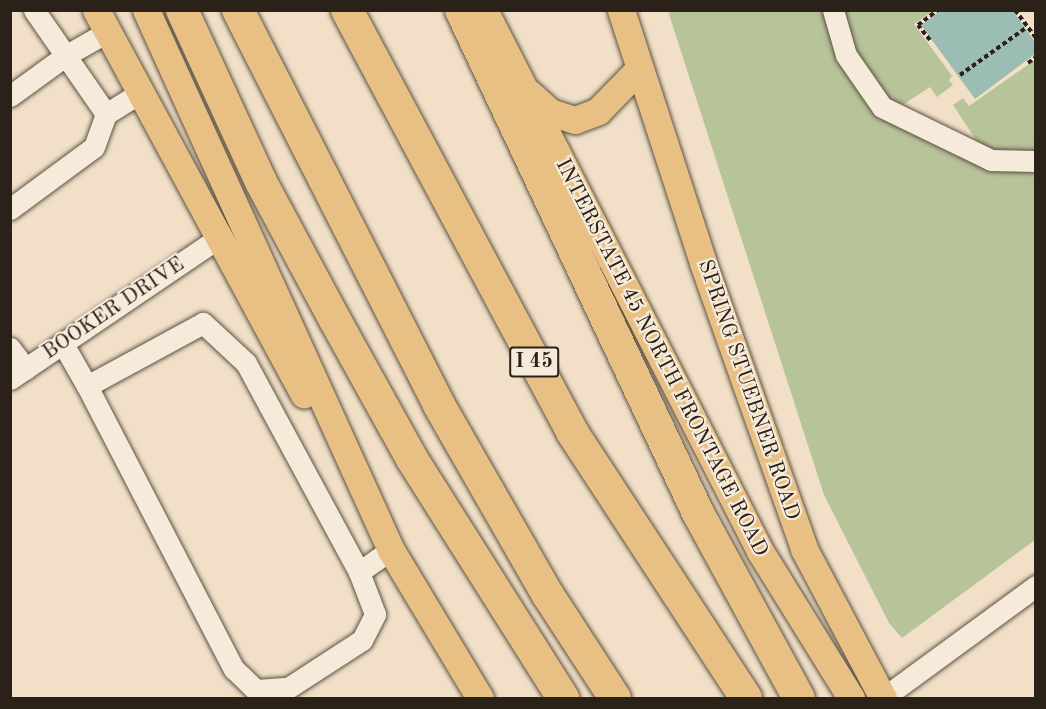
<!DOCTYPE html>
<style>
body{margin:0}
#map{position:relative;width:1046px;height:709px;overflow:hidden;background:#f1e0c7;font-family:"Old Standard TT",serif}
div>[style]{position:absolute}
.green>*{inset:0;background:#b7c398}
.water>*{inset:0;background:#9bbdb3}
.path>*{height:4px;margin-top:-2px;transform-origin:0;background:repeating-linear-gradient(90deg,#2a2218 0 4.5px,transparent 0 7.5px)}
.roads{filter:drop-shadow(0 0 2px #5c5244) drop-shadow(0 0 2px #5c5244)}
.minor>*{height:21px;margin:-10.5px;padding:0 10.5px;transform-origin:10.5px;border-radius:10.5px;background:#f6ebdb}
.major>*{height:27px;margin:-13.5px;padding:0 13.5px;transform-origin:13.5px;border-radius:13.5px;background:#e8c084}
.highway>*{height:32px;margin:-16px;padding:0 16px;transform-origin:16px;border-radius:16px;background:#e8c084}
span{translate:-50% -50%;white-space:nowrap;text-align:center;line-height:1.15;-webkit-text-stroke:4.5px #f6ebdb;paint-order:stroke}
.shield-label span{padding:2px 4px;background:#f6ebdb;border:2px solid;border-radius:4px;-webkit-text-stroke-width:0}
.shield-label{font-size:20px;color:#2a2218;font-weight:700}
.street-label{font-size:21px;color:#2a2218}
.frame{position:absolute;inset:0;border:12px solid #2a2218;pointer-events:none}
</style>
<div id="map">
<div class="green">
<i style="clip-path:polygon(668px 11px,826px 11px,879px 115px,1035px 167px,1035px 540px,902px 638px,889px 623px,824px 495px)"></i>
<i style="clip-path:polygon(841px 11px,933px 11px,914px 24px,952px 76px,949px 80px,953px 85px,937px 97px,930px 87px,904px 104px,887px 102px,856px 58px)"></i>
<i style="clip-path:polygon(1035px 60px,1035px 157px,993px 154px,978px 143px,953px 105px,963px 98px,969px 106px)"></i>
</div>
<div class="water">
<i style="clip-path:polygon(942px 10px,1013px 11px,1035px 42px,1035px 54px,975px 99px,921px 25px)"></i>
</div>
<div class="path">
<i style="left:1015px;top:10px;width:35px;rotate:53deg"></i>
<i style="left:930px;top:40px;width:19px;rotate:-129deg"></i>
<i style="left:918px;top:25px;width:25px;rotate:-37deg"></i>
<i style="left:1028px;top:63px;width:10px;rotate:-37deg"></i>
<i style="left:960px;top:75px;width:82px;rotate:-35.6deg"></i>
</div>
<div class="roads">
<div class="minor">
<i style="left:34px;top:10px;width:126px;rotate:55.3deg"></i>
<i style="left:833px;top:10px;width:47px;rotate:73.9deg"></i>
<i style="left:846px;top:55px;width:63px;rotate:55.3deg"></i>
<i style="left:882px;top:107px;width:121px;rotate:25.9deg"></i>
<i style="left:991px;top:160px;width:45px;rotate:1.3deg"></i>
<i style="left:10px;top:96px;width:68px;rotate:-36deg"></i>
<i style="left:65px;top:56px;width:48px;rotate:-29.7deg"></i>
<i style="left:10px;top:209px;width:104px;rotate:-36.4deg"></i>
<i style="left:94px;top:147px;width:35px;rotate:-70deg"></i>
<i style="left:106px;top:114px;width:39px;rotate:-32deg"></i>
<i style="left:63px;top:344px;width:48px;rotate:60.3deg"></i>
<i style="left:10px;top:348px;width:26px;rotate:53deg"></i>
<i style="left:10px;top:379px;width:250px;rotate:-34.1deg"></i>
<i style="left:359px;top:572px;width:238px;rotate:-118.4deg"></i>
<i style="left:246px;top:363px;width:59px;rotate:-137.1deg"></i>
<i style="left:203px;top:323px;width:132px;rotate:151.5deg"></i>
<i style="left:87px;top:386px;width:319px;rotate:62.6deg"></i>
<i style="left:234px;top:669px;width:30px;rotate:44deg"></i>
<i style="left:256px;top:690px;width:32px;rotate:-4deg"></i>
<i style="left:288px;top:688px;width:88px;rotate:-33deg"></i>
<i style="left:362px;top:640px;width:29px;rotate:-63deg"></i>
<i style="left:375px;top:614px;width:45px;rotate:-110.9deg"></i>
<i style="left:359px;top:572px;width:39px;rotate:-35deg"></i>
<i style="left:883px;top:698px;width:190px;rotate:-36.2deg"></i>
</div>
<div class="major">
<i style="left:96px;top:10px;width:437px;rotate:61.6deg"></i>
<i style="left:146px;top:10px;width:593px;rotate:65.6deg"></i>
<i style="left:391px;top:550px;width:173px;rotate:59deg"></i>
<i style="left:484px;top:10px;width:607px;rotate:62.97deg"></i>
<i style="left:760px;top:551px;width:173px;rotate:58.2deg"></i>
<i style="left:621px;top:10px;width:266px;rotate:72deg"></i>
<i style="left:703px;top:263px;width:303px;rotate:70.5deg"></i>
<i style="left:804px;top:549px;width:169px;rotate:62.1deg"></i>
<i style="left:529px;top:93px;width:28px;rotate:42deg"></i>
<i style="left:550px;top:112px;width:26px;rotate:18deg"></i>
<i style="left:575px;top:120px;width:25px;rotate:-21deg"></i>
<i style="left:598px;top:111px;width:57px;rotate:-45.7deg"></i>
</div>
<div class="highway">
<i style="left:182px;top:10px;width:189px;rotate:65.3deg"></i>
<i style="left:261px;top:182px;width:157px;rotate:61.8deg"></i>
<i style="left:335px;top:320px;width:159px;rotate:61deg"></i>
<i style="left:412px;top:459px;width:283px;rotate:57.7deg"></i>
<i style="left:238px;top:10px;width:443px;rotate:63deg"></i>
<i style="left:439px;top:405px;width:219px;rotate:60.2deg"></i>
<i style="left:548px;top:595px;width:123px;rotate:57deg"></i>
<i style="left:347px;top:10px;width:478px;rotate:61.9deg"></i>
<i style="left:572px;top:432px;width:318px;rotate:56.8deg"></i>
<i style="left:461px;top:10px;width:556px;rotate:64.77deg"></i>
<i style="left:698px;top:513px;width:211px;rotate:61.4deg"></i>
</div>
</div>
<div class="shield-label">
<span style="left:534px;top:362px">I 45</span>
</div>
<div class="street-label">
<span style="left:114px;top:309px;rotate:-34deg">BOOKER DRIVE</span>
<span style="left:661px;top:358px;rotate:63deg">INTERSTATE 45 NORTH FRONTAGE ROAD</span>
<span style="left:748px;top:390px;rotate:71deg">SPRING STUEBNER ROAD</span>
</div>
<div class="frame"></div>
</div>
